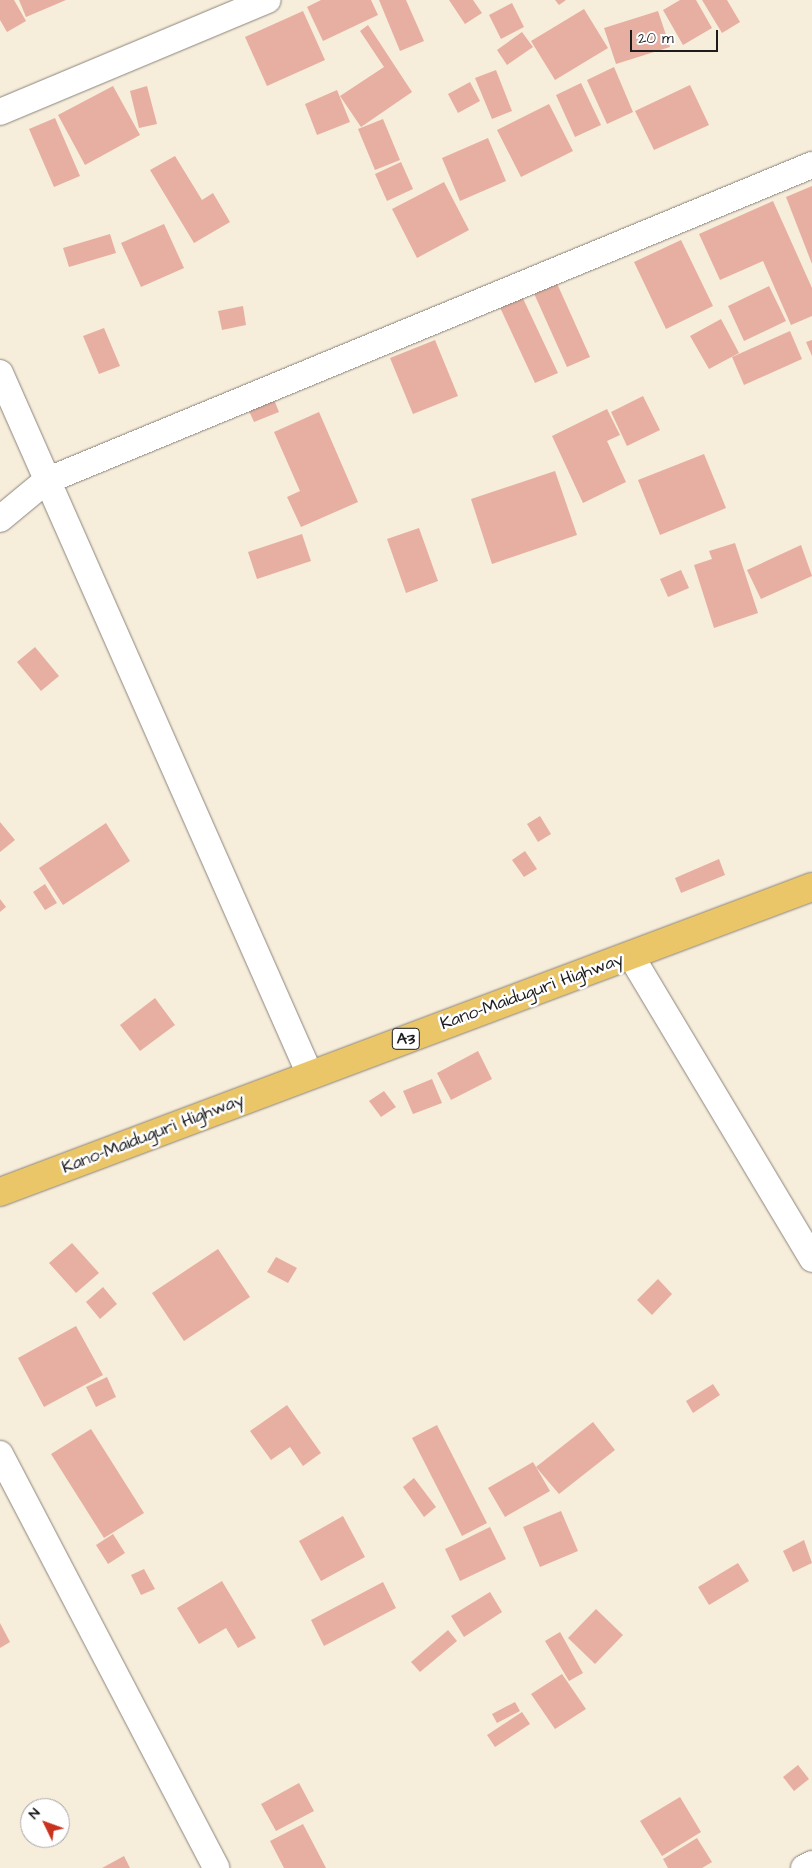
<!DOCTYPE html>
<style>
body{margin:0}
#map{position:relative;width:812px;height:1868px;overflow:hidden;background:#f7eddb;font-family:"Architects Daughter",sans-serif}
div>[style]{position:absolute}
.building>*{inset:0;background:#e7afa1}
.roads{filter:drop-shadow(0 0 1px #8a847c) drop-shadow(0 0 1px #8a847c)}
.minor>*{height:26px;margin:-13px;padding:0 13px;transform-origin:13px;border-radius:13px;background:#fff}
.trunk>*{height:28px;margin:-14px;padding:0 14px;transform-origin:14px;border-radius:14px;background:#eac669}
span{translate:-50% -50%;white-space:nowrap;text-align:center;line-height:1.15;-webkit-text-stroke:5px #fff;paint-order:stroke}
.shield-label span{padding:1px 4px;background:#fff;border:1px solid;border-radius:4px;-webkit-text-stroke-width:0}
.shield-label{font-size:16px;color:#1c1c1c;font-weight:700}
.street-label{font-size:18px;color:#1c1c1c}
.north{position:absolute;left:20px;top:1798px;width:50px;height:50px;box-sizing:border-box;background:#fff;border:1px solid #a4a4a4;border-radius:50%;rotate:312deg;font-size:14px;font-weight:700;line-height:20px;text-align:center;color:#1c1c1c}
.north::after{content:'';display:block;margin:auto;width:18px;height:22px;background:#c8321e;clip-path:polygon(50% 0,100% 100%,50% 72%,0 100%)}
.scale{position:absolute;left:630px;top:30px;width:88px;height:22px;box-sizing:border-box;border:2px solid #1c1c1c;border-top:0;padding-left:6px;font-size:15px;line-height:18px;white-space:nowrap;color:#1c1c1c;-webkit-text-stroke:4px #fff;paint-order:stroke}
</style>
<div id="map">
<div class="building">
<i style="clip-path:polygon(0 0,14px 0,26px 21px,7px 32px,0 20px)"></i>
<i style="clip-path:polygon(19px 0,66px 0,26px 17px)"></i>
<i style="clip-path:polygon(321px 0,371px 0,378px 15px,323px 41px,307px 7px)"></i>
<i style="clip-path:polygon(379px 0,406px 0,424px 41px,400px 51px)"></i>
<i style="clip-path:polygon(449px 0,473px 0,482px 13px,465px 24px)"></i>
<i style="clip-path:polygon(555px 0,566px 0,559px 5px)"></i>
<i style="clip-path:polygon(680px 0,696px 0,712px 28px,683px 45px,663px 10px)"></i>
<i style="clip-path:polygon(702px 0,727px 0,740px 22px,722px 33px)"></i>
<i style="clip-path:polygon(512px 3px,524px 27px,501px 39px,489px 15px)"></i>
<i style="clip-path:polygon(584px 9px,608px 48px,555px 80px,531px 41px)"></i>
<i style="clip-path:polygon(303px 11px,325px 60px,267px 86px,245px 37px)"></i>
<i style="clip-path:polygon(658px 11px,670px 47px,616px 64px,604px 28px)"></i>
<i style="clip-path:polygon(368px 25px,412px 92px,361px 127px,340px 96px,384px 67px,360px 31px)"></i>
<i style="clip-path:polygon(522px 32px,533px 47px,507px 65px,497px 50px)"></i>
<i style="clip-path:polygon(614px 67px,633px 112px,607px 124px,587px 80px)"></i>
<i style="clip-path:polygon(496px 70px,512px 111px,492px 119px,475px 78px)"></i>
<i style="clip-path:polygon(470px 82px,480px 101px,458px 113px,448px 94px)"></i>
<i style="clip-path:polygon(581px 83px,601px 125px,575px 137px,556px 95px)"></i>
<i style="clip-path:polygon(690px 85px,709px 125px,654px 150px,635px 111px)"></i>
<i style="clip-path:polygon(113px 86px,140px 135px,85px 165px,58px 115px)"></i>
<i style="clip-path:polygon(147px 86px,157px 124px,139px 128px,130px 91px)"></i>
<i style="clip-path:polygon(337px 90px,350px 122px,317px 135px,305px 104px)"></i>
<i style="clip-path:polygon(549px 104px,573px 151px,521px 177px,497px 130px)"></i>
<i style="clip-path:polygon(55px 118px,80px 176px,54px 187px,29px 129px)"></i>
<i style="clip-path:polygon(383px 119px,400px 160px,375px 170px,358px 129px)"></i>
<i style="clip-path:polygon(488px 138px,506px 181px,460px 201px,442px 158px)"></i>
<i style="clip-path:polygon(175px 156px,202px 200px,213px 193px,230px 222px,194px 243px,150px 170px)"></i>
<i style="clip-path:polygon(401px 162px,413px 189px,387px 201px,375px 174px)"></i>
<i style="clip-path:polygon(444px 182px,469px 230px,417px 258px,392px 209px)"></i>
<i style="clip-path:polygon(812px 186px,812px 264px,786px 197px)"></i>
<i style="clip-path:polygon(773px 201px,812px 288px,812px 316px,791px 325px,763px 261px,720px 280px,699px 234px)"></i>
<i style="clip-path:polygon(164px 224px,184px 268px,141px 287px,121px 243px)"></i>
<i style="clip-path:polygon(110px 234px,116px 253px,69px 267px,63px 248px)"></i>
<i style="clip-path:polygon(681px 240px,713px 306px,666px 329px,634px 262px)"></i>
<i style="clip-path:polygon(555px 279px,590px 357px,567px 367px,532px 289px)"></i>
<i style="clip-path:polygon(769px 286px,786px 321px,744px 341px,728px 306px)"></i>
<i style="clip-path:polygon(519px 290px,558px 373px,535px 383px,497px 301px)"></i>
<i style="clip-path:polygon(243px 306px,246px 325px,222px 330px,218px 311px)"></i>
<i style="clip-path:polygon(721px 319px,739px 353px,709px 369px,690px 336px)"></i>
<i style="clip-path:polygon(104px 328px,120px 366px,99px 374px,83px 336px)"></i>
<i style="clip-path:polygon(790px 331px,802px 359px,744px 385px,732px 357px)"></i>
<i style="clip-path:polygon(435px 340px,458px 396px,413px 414px,390px 358px)"></i>
<i style="clip-path:polygon(812px 340px,812px 356px,806px 342px)"></i>
<i style="clip-path:polygon(271px 392px,279px 412px,254px 422px,245px 402px)"></i>
<i style="clip-path:polygon(643px 396px,660px 430px,627px 446px,611px 412px)"></i>
<i style="clip-path:polygon(607px 409px,620px 435px,607px 441px,626px 482px,583px 503px,552px 436px)"></i>
<i style="clip-path:polygon(319px 412px,358px 502px,301px 527px,287px 497px,300px 491px,274px 432px)"></i>
<i style="clip-path:polygon(704px 454px,726px 508px,660px 535px,638px 480px)"></i>
<i style="clip-path:polygon(555px 471px,577px 535px,492px 564px,471px 499px)"></i>
<i style="clip-path:polygon(419px 528px,438px 581px,406px 593px,387px 539px)"></i>
<i style="clip-path:polygon(302px 534px,311px 561px,257px 579px,248px 552px)"></i>
<i style="clip-path:polygon(735px 543px,758px 613px,714px 628px,694px 565px,712px 559px,709px 551px)"></i>
<i style="clip-path:polygon(801px 545px,812px 576px,761px 599px,747px 570px)"></i>
<i style="clip-path:polygon(681px 570px,689px 588px,668px 597px,660px 579px)"></i>
<i style="clip-path:polygon(35px 647px,59px 676px,41px 691px,17px 662px)"></i>
<i style="clip-path:polygon(540px 816px,551px 834px,538px 842px,527px 824px)"></i>
<i style="clip-path:polygon(0 822px,15px 840px,0 852px)"></i>
<i style="clip-path:polygon(106px 823px,130px 861px,63px 905px,39px 868px)"></i>
<i style="clip-path:polygon(525px 851px,537px 869px,524px 877px,512px 860px)"></i>
<i style="clip-path:polygon(719px 859px,725px 875px,681px 893px,675px 878px)"></i>
<i style="clip-path:polygon(45px 884px,57px 903px,45px 910px,33px 892px)"></i>
<i style="clip-path:polygon(0 899px,6px 907px,0 912px)"></i>
<i style="clip-path:polygon(155px 998px,175px 1025px,140px 1051px,120px 1025px)"></i>
<i style="clip-path:polygon(478px 1051px,492px 1079px,451px 1100px,437px 1073px)"></i>
<i style="clip-path:polygon(432px 1079px,442px 1103px,413px 1114px,403px 1091px)"></i>
<i style="clip-path:polygon(384px 1091px,396px 1107px,381px 1117px,369px 1101px)"></i>
<i style="clip-path:polygon(72px 1243px,99px 1273px,76px 1293px,49px 1263px)"></i>
<i style="clip-path:polygon(218px 1249px,250px 1297px,184px 1341px,152px 1293px)"></i>
<i style="clip-path:polygon(276px 1257px,297px 1268px,288px 1283px,267px 1272px)"></i>
<i style="clip-path:polygon(658px 1279px,672px 1294px,652px 1315px,637px 1300px)"></i>
<i style="clip-path:polygon(103px 1287px,117px 1304px,100px 1319px,86px 1302px)"></i>
<i style="clip-path:polygon(76px 1326px,103px 1375px,44px 1407px,18px 1358px)"></i>
<i style="clip-path:polygon(107px 1377px,116px 1397px,96px 1407px,86px 1387px)"></i>
<i style="clip-path:polygon(713px 1384px,720px 1395px,693px 1413px,686px 1401px)"></i>
<i style="clip-path:polygon(287px 1405px,321px 1453px,303px 1466px,290px 1447px,271px 1460px,250px 1431px)"></i>
<i style="clip-path:polygon(593px 1422px,615px 1450px,559px 1494px,536px 1467px)"></i>
<i style="clip-path:polygon(437px 1425px,487px 1523px,462px 1536px,412px 1438px)"></i>
<i style="clip-path:polygon(91px 1429px,144px 1513px,104px 1538px,51px 1454px)"></i>
<i style="clip-path:polygon(533px 1462px,550px 1491px,505px 1517px,488px 1488px)"></i>
<i style="clip-path:polygon(414px 1478px,436px 1507px,424px 1517px,403px 1487px)"></i>
<i style="clip-path:polygon(561px 1511px,578px 1551px,540px 1567px,523px 1527px)"></i>
<i style="clip-path:polygon(343px 1516px,365px 1557px,321px 1581px,299px 1541px)"></i>
<i style="clip-path:polygon(490px 1527px,506px 1559px,460px 1581px,445px 1549px)"></i>
<i style="clip-path:polygon(113px 1534px,125px 1553px,108px 1564px,96px 1545px)"></i>
<i style="clip-path:polygon(804px 1540px,812px 1563px,793px 1572px,783px 1551px)"></i>
<i style="clip-path:polygon(738px 1563px,749px 1581px,709px 1605px,698px 1587px)"></i>
<i style="clip-path:polygon(144px 1569px,155px 1589px,141px 1595px,131px 1575px)"></i>
<i style="clip-path:polygon(222px 1581px,256px 1638px,238px 1648px,226px 1628px,199px 1644px,177px 1608px)"></i>
<i style="clip-path:polygon(383px 1582px,396px 1608px,324px 1646px,311px 1620px)"></i>
<i style="clip-path:polygon(490px 1592px,502px 1612px,464px 1637px,451px 1616px)"></i>
<i style="clip-path:polygon(596px 1609px,623px 1635px,595px 1664px,568px 1638px)"></i>
<i style="clip-path:polygon(0 1623px,10px 1642px,0 1648px)"></i>
<i style="clip-path:polygon(448px 1630px,457px 1641px,420px 1672px,411px 1662px)"></i>
<i style="clip-path:polygon(560px 1632px,583px 1673px,569px 1681px,545px 1641px)"></i>
<i style="clip-path:polygon(562px 1674px,586px 1709px,555px 1729px,531px 1694px)"></i>
<i style="clip-path:polygon(515px 1702px,520px 1711px,497px 1723px,492px 1714px)"></i>
<i style="clip-path:polygon(522px 1712px,530px 1724px,495px 1747px,487px 1735px)"></i>
<i style="clip-path:polygon(798px 1765px,809px 1779px,794px 1791px,783px 1777px)"></i>
<i style="clip-path:polygon(299px 1783px,314px 1811px,276px 1831px,261px 1804px)"></i>
<i style="clip-path:polygon(680px 1797px,701px 1832px,662px 1856px,640px 1821px)"></i>
<i style="clip-path:polygon(303px 1824px,326px 1868px,284px 1868px,270px 1841px)"></i>
<i style="clip-path:polygon(697px 1838px,712px 1862px,702px 1868px,668px 1868px,663px 1859px)"></i>
<i style="clip-path:polygon(124px 1856px,130px 1868px,102px 1868px)"></i>
</div>
<div class="roads">
<div class="minor">
<i style="left:0;top:112px;width:290px;rotate:-22.7deg"></i>
<i style="left:0;top:373px;width:767px;rotate:66.17deg"></i>
<i style="left:0;top:519px;width:60px;rotate:-39.6deg"></i>
<i style="left:46px;top:481px;width:829px;rotate:-22.42deg"></i>
<i style="left:631px;top:956px;width:353px;rotate:59.1deg"></i>
<i style="left:0;top:1454px;width:467px;rotate:62.4deg"></i>
<i style="left:804px;top:1868px;width:9px;rotate:-27deg"></i>
</div>
<div class="trunk">
<i style="left:0;top:1192px;width:867px;rotate:-20.59deg"></i>
</div>
</div>
<div class="shield-label">
<span style="left:406px;top:1039px">A3</span>
</div>
<div class="street-label">
<span style="left:532px;top:992px;rotate:-20deg">Kano-Maiduguri Highway</span>
<span style="left:153px;top:1134px;rotate:-21deg">Kano-Maiduguri Highway</span>
</div>
<div class="north">N</div>
<div class="scale">20 m</div>
</div>
